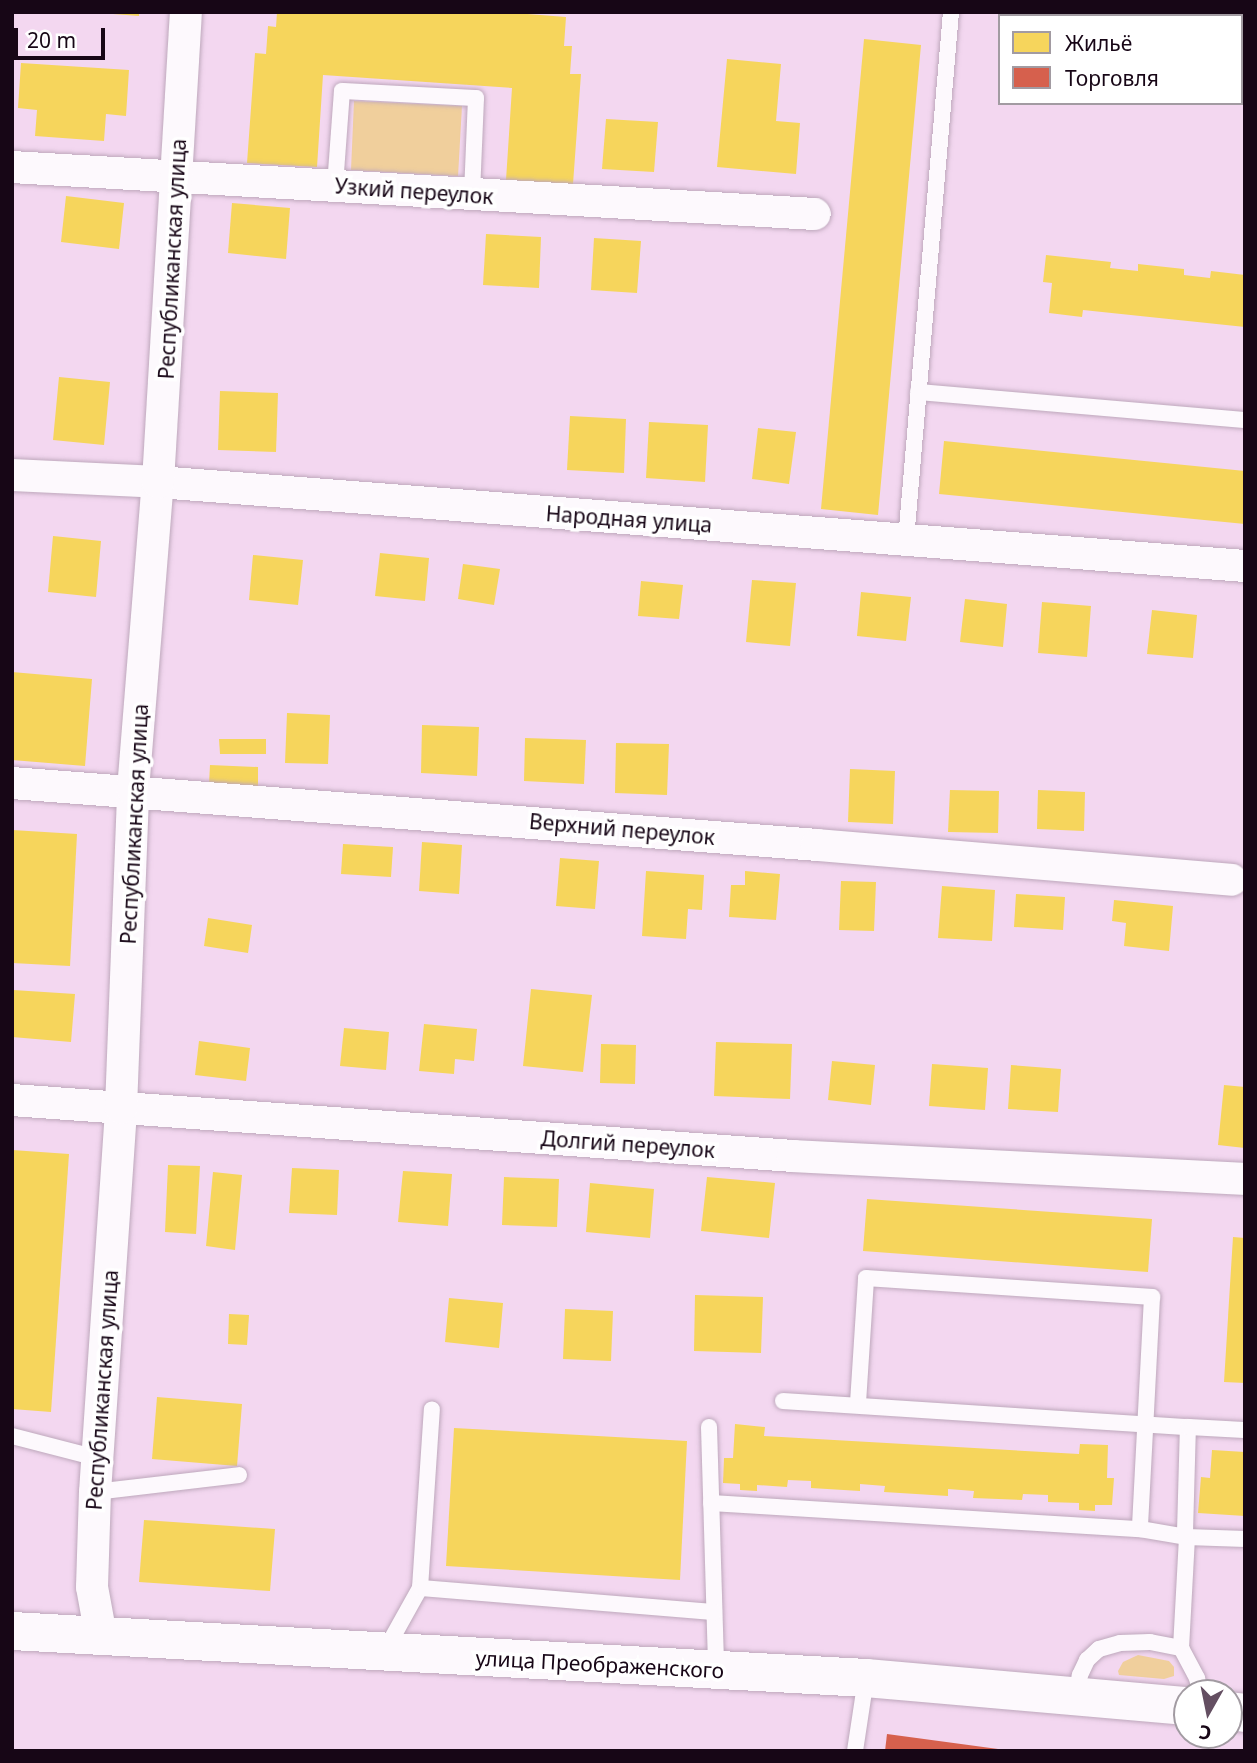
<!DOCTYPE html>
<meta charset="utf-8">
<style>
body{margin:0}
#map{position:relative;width:1257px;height:1763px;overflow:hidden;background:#f3d7f0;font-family:"Noto Sans",sans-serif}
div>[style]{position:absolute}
.green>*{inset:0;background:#f0cf9c}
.homes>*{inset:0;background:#f6d55c}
.shops>*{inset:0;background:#d6604d}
.roads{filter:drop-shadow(0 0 2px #bea8bc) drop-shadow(0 0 2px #bea8bc)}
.lane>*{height:16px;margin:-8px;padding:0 8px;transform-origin:8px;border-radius:8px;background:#fdf9fd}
.street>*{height:32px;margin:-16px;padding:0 16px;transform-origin:16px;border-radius:16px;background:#fdf9fd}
.secondary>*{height:38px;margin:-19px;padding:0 19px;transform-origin:19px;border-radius:19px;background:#fdf9fd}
span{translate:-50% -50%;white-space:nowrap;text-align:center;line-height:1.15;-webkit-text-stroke:7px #fff;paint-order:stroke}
.street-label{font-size:21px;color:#170616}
.frame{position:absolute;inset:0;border:14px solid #170616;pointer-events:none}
.legend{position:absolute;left:998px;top:14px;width:245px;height:91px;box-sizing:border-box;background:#fff;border:2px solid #a29ba2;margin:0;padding:9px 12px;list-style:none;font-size:21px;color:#170616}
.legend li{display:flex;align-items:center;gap:14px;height:35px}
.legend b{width:35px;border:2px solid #a29ba2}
.north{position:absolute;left:1173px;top:1679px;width:70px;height:70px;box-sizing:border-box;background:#fff;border:2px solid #a29ba2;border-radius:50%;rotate:189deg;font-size:19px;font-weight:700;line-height:28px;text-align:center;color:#170616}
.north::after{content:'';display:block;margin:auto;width:24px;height:32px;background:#644f62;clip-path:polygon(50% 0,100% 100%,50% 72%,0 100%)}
.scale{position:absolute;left:14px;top:28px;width:91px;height:32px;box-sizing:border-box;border:4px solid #170616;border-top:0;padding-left:9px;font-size:21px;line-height:24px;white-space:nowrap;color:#170616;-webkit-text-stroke:5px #fff;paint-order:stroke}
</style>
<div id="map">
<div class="green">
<i style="clip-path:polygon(354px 101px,462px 106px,458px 176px,351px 170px)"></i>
<i style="clip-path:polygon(1138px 1655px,1169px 1661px,1174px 1667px,1174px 1676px,1164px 1679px,1119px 1675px,1118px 1671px,1123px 1662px)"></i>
</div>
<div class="homes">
<i style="clip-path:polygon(114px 12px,139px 12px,139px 16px,113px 14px)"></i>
<i style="clip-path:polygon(277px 12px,501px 12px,566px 17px,564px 46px,572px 46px,570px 74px,581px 74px,573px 184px,506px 180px,512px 88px,323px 75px,317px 167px,247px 163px,255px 53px,266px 54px,268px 26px,276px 27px)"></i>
<i style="clip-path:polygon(864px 39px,921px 45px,878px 515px,821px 509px)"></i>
<i style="clip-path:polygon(727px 59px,781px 64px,776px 121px,800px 123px,796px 174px,717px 167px)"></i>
<i style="clip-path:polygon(21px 63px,129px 70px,126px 116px,106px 114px,104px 141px,35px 136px,37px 110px,18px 108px)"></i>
<i style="clip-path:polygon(606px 119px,658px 122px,654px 172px,602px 169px)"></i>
<i style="clip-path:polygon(66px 196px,124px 203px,119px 249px,61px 242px)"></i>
<i style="clip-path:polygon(232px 203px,290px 208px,286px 259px,228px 253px)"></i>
<i style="clip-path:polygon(486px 234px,541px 237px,539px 288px,483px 285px)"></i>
<i style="clip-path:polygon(594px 238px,641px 241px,637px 293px,591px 290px)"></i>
<i style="clip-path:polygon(1046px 255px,1111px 262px,1110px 268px,1138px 271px,1138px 264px,1184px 269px,1184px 275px,1210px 278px,1211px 271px,1245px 275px,1245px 327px,1083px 310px,1082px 317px,1049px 313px,1052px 283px,1043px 282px)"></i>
<i style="clip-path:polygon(59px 377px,110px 382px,104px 445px,53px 440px)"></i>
<i style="clip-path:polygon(220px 391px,278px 393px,276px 452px,218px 450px)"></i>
<i style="clip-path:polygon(570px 416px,626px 419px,624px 473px,567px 470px)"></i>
<i style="clip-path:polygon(649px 422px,708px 425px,705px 482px,646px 478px)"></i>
<i style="clip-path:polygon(758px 428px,796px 432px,789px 484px,752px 479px)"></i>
<i style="clip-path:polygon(944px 441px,1245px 471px,1245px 524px,939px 494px)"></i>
<i style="clip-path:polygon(53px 536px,101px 541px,96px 597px,48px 592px)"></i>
<i style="clip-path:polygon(380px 553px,429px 558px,425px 601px,375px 596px)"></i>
<i style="clip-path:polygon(253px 555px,303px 560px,298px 605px,249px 600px)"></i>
<i style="clip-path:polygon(463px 564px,500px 569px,494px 605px,458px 599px)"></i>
<i style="clip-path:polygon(752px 580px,796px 583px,790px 646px,746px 642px)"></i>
<i style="clip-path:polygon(641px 581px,683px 585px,679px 619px,638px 616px)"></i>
<i style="clip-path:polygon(861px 592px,911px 597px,906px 641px,857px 636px)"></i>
<i style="clip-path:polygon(965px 599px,1007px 604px,1003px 647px,960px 642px)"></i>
<i style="clip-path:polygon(1042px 602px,1091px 606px,1087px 657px,1038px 653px)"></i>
<i style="clip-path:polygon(1152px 610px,1197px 615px,1193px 658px,1147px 654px)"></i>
<i style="clip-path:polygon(12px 672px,92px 679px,85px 766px,12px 760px)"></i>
<i style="clip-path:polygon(287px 713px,330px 715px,328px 764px,285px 763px)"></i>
<i style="clip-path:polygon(422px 725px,479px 727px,477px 776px,421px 773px)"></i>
<i style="clip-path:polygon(525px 738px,586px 740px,584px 784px,524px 781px)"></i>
<i style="clip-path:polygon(219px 739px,266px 739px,266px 754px,220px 754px)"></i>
<i style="clip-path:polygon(616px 743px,669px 744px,667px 795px,615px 793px)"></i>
<i style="clip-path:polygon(210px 765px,258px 767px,258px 786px,209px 784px)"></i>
<i style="clip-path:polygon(850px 769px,895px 771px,893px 824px,848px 822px)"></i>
<i style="clip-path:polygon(950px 790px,999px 791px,998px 833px,948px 832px)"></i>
<i style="clip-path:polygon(1038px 790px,1085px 792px,1084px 831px,1037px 829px)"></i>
<i style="clip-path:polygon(12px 830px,77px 834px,70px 966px,12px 963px)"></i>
<i style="clip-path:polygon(422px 842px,462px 845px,459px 894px,419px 891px)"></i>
<i style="clip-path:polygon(343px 844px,393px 847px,391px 877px,341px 874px)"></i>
<i style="clip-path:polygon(560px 858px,599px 861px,595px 909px,556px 906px)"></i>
<i style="clip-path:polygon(646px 871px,704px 875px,702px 910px,688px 909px,686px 939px,642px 936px)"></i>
<i style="clip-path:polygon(745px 871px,780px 874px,776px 920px,729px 917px,731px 885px,745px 885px)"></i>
<i style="clip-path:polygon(841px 881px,876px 882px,874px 931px,839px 930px)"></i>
<i style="clip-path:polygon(942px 886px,995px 890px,992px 941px,938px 938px)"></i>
<i style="clip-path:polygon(1016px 894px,1065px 897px,1063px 930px,1014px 927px)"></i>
<i style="clip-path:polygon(1114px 900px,1173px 906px,1169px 951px,1124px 946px,1126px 923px,1112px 921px)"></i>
<i style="clip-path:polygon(208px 918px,252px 925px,248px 953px,204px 946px)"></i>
<i style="clip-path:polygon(531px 989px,592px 995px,583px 1072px,523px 1066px)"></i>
<i style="clip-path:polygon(13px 990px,75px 994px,71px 1042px,12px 1037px)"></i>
<i style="clip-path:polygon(424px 1024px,477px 1029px,474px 1061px,455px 1059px,454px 1074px,419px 1071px)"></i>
<i style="clip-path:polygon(344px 1028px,389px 1032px,386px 1070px,340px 1066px)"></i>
<i style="clip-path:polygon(199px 1041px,250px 1048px,246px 1081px,195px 1075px)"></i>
<i style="clip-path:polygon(716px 1042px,792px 1044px,790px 1099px,714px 1096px)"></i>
<i style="clip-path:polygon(601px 1044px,636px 1045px,635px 1084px,600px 1083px)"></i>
<i style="clip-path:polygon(832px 1061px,875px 1065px,871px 1105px,828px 1100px)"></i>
<i style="clip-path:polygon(932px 1064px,988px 1068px,985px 1110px,929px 1106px)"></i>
<i style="clip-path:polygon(1011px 1065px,1061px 1069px,1058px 1112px,1008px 1109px)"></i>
<i style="clip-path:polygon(1224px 1085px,1245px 1087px,1245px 1148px,1218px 1145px)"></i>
<i style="clip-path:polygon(12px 1150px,69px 1154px,51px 1412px,12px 1409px)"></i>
<i style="clip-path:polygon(168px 1165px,200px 1166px,196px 1234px,165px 1232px)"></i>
<i style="clip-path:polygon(292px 1168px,339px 1170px,337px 1215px,289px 1213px)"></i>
<i style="clip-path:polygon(403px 1171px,452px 1174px,448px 1226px,398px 1222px)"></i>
<i style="clip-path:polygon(213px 1172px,242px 1175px,235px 1250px,206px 1246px)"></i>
<i style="clip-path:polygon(504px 1177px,559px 1179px,557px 1227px,502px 1225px)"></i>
<i style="clip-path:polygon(707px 1177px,775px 1183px,769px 1238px,701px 1231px)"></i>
<i style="clip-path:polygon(590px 1183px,654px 1189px,650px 1238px,586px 1232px)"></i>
<i style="clip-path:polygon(867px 1199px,1152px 1219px,1148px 1272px,863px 1251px)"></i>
<i style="clip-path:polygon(1233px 1237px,1245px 1238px,1245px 1383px,1224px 1382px)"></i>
<i style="clip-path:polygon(695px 1295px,763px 1297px,761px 1353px,694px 1351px)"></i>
<i style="clip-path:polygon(449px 1298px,503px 1303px,499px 1348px,445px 1342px)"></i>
<i style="clip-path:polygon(565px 1309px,613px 1311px,611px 1361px,563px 1359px)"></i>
<i style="clip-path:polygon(229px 1314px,249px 1315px,247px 1345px,228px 1344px)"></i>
<i style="clip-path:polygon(157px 1397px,242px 1404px,237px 1466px,152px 1459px)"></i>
<i style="clip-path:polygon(735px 1424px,765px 1427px,764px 1436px,1079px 1454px,1080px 1444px,1108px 1445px,1107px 1478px,1114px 1478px,1112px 1505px,1095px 1505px,1095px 1511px,1079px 1510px,1079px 1503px,1048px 1502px,1048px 1495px,1023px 1494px,1022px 1500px,973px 1498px,974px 1491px,948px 1489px,948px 1496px,884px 1492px,885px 1486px,860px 1484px,860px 1491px,811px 1488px,811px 1481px,788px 1480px,787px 1487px,757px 1485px,757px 1491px,740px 1490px,740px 1484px,723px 1483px,724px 1458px,733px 1458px)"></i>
<i style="clip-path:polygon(454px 1428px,687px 1441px,680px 1580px,446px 1566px)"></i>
<i style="clip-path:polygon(1212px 1450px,1245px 1452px,1245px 1516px,1198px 1513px,1201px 1477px,1210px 1478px)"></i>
<i style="clip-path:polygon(144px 1520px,275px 1529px,270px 1591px,139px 1582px)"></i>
</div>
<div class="shops">
<i style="clip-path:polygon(887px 1734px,998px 1749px,997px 1751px,885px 1751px)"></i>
</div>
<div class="roads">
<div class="lane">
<i style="left:335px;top:186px;width:95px;rotate:-85.8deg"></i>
<i style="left:342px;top:91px;width:134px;rotate:3deg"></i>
<i style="left:476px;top:98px;width:97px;rotate:92.4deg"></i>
<i style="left:918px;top:392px;width:328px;rotate:4.9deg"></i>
<i style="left:906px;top:540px;width:530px;rotate:-85.13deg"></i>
<i style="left:783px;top:1401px;width:406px;rotate:3.7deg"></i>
<i style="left:858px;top:1403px;width:125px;rotate:-86.3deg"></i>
<i style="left:866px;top:1278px;width:287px;rotate:3.8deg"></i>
<i style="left:1152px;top:1297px;width:232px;rotate:93deg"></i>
<i style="left:1140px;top:1529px;width:48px;rotate:9.7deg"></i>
<i style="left:1187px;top:1537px;width:58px;rotate:2deg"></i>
<i style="left:709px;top:1427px;width:242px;rotate:88.3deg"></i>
<i style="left:12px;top:1436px;width:88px;rotate:14.5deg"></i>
<i style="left:95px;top:1492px;width:145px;rotate:-6.7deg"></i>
<i style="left:711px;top:1503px;width:430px;rotate:3.5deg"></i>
<i style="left:420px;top:1588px;width:179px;rotate:-86.2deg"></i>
<i style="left:386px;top:1649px;width:70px;rotate:-60.9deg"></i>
<i style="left:420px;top:1588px;width:295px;rotate:4.7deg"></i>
<i style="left:1200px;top:1693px;width:15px;rotate:-101deg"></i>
<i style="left:1197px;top:1678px;width:34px;rotate:-118deg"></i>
<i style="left:1181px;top:1648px;width:111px;rotate:-86.9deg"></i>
<i style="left:1187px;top:1537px;width:5px;rotate:-112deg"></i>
<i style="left:1185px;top:1532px;width:105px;rotate:-88.4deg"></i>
<i style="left:1188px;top:1427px;width:57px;rotate:3deg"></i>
<i style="left:1076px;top:1699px;width:24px;rotate:-81deg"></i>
<i style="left:1080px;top:1675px;width:17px;rotate:-65deg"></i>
<i style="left:1087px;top:1660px;width:16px;rotate:-43deg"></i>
<i style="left:1099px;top:1649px;width:22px;rotate:-16deg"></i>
<i style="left:1120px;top:1643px;width:30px;rotate:-2deg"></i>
<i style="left:1150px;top:1642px;width:32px;rotate:11deg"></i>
<i style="left:855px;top:1751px;width:74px;rotate:-81.4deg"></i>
</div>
<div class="street">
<i style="left:12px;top:167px;width:804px;rotate:3.35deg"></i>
<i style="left:12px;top:475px;width:146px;rotate:2.7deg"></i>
<i style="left:158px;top:482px;width:1090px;rotate:4.42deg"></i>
<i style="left:12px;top:783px;width:807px;rotate:4.4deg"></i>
<i style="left:817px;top:845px;width:416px;rotate:4.8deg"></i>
<i style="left:12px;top:1100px;width:783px;rotate:4.1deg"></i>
<i style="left:793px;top:1156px;width:453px;rotate:2.9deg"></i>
<i style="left:101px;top:1636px;width:50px;rotate:-100.4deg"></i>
<i style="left:92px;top:1587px;width:95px;rotate:-88.2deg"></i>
<i style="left:95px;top:1492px;width:385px;rotate:-86.1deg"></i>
<i style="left:121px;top:1108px;width:318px;rotate:-87.8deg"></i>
<i style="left:133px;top:790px;width:309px;rotate:-85.4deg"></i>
<i style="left:158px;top:482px;width:471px;rotate:-86.6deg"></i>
</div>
<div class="secondary">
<i style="left:12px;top:1631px;width:855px;rotate:3.15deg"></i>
<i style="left:866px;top:1678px;width:322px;rotate:5deg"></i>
<i style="left:1229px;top:1711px;width:16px;rotate:7deg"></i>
</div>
</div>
<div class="street-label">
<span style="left:414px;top:191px;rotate:4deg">Узкий переулок</span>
<span style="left:172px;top:259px;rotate:-87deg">Республиканская улица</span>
<span style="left:629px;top:519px;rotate:4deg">Народная улица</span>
<span style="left:134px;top:824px;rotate:-87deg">Республиканская улица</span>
<span style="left:622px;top:829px;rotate:5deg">Верхний переулок</span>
<span style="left:628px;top:1144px;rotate:4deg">Долгий переулок</span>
<span style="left:102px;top:1390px;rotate:-86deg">Республиканская улица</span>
<span style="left:600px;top:1664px;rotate:3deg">улица Преображенского</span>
</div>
<div class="frame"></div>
<ul class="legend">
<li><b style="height:19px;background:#f6d55c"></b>Жильё</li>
<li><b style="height:19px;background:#d6604d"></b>Торговля</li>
</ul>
<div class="north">С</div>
<div class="scale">20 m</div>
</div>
